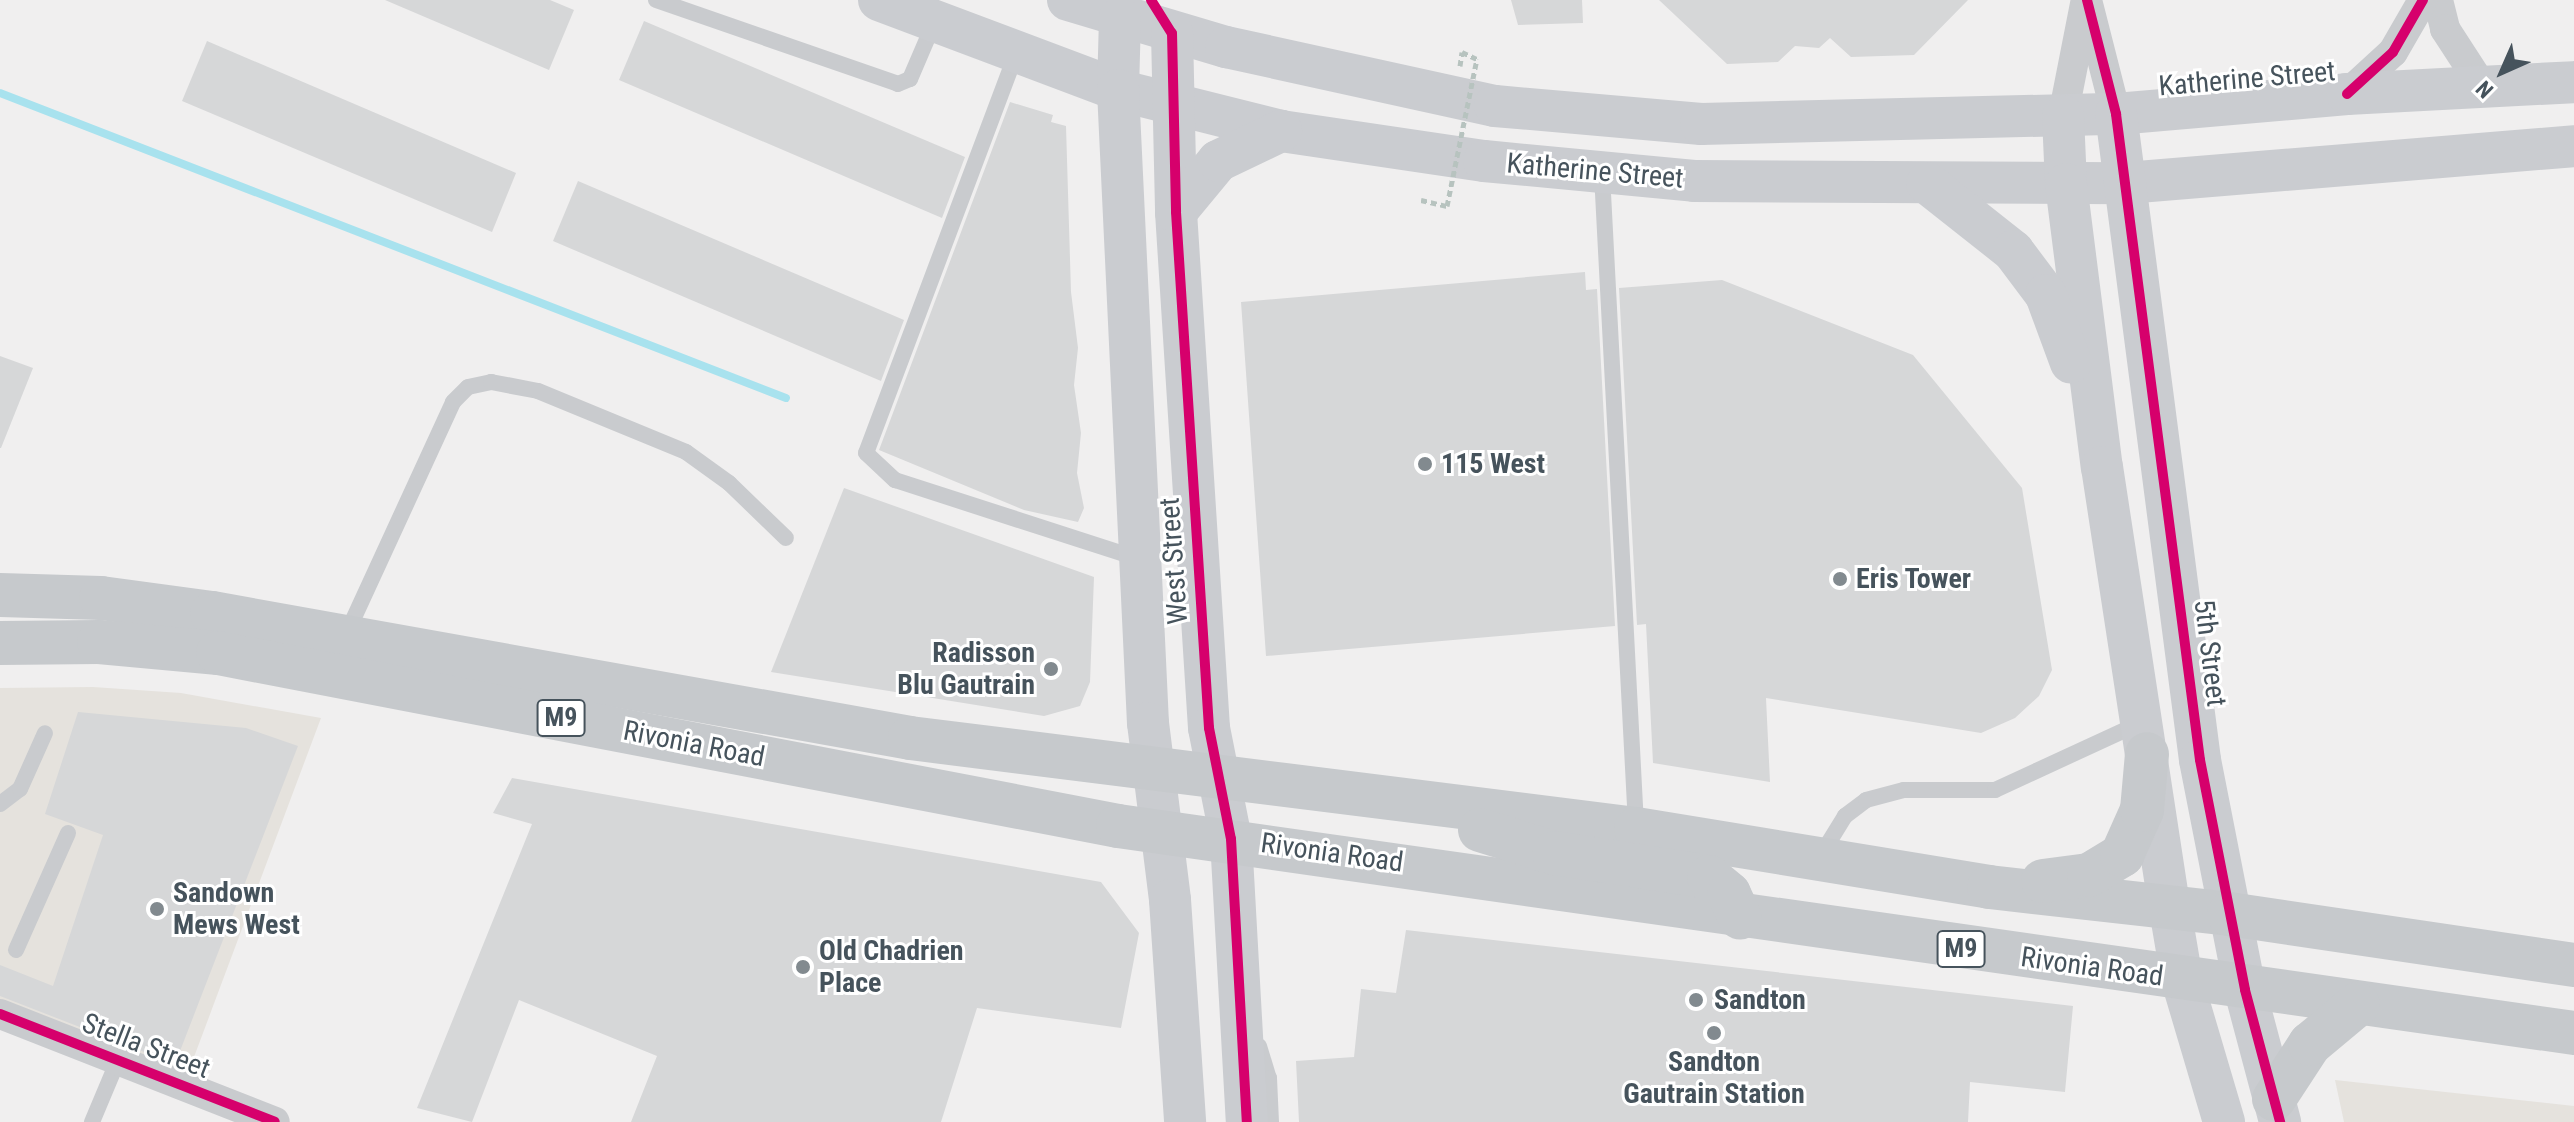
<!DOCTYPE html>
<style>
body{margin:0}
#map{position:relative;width:2574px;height:1122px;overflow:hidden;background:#f0efef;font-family:"Roboto Condensed",sans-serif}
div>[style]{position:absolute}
.commercial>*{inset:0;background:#e5e2dd}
.stream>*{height:8px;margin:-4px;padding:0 4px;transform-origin:4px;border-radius:4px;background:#a8e2ee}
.building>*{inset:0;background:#d6d7d8}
.path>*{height:5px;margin-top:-2.5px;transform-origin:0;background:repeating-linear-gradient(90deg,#b7c3bf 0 6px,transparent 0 10px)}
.lane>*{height:16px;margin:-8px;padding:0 8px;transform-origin:8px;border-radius:8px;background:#c9cbce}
.street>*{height:30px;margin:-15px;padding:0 15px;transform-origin:15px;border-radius:15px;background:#c9cbce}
.secondary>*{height:42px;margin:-21px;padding:0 21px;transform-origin:21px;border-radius:21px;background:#caccd0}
.primary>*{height:44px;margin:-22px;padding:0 22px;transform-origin:22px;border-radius:22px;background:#c6c9cc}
.path-bridge>*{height:5px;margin-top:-2.5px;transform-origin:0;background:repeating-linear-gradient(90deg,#b7c3bf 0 6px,transparent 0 10px)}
.cycleway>*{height:10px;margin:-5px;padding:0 5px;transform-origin:5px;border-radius:5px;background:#d6006c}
.dots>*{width:22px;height:22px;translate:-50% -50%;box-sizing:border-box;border:4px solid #fff;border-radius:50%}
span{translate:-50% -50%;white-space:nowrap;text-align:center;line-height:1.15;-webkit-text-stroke:6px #fff;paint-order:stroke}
.shield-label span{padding:2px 6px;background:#fff;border:2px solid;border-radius:6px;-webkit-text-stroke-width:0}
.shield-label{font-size:26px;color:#46535c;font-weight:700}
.street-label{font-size:28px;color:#46535c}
.poi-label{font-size:28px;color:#46535c;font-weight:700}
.left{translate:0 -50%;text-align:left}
.right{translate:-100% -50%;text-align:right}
.north{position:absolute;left:2462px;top:32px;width:80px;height:80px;-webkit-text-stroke:6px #fff;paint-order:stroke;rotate:225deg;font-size:22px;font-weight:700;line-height:32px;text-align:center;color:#46535c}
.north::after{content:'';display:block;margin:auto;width:28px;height:36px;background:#46535c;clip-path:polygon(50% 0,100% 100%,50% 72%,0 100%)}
</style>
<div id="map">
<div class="commercial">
<i style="clip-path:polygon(93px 687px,181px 693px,321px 718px,185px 1081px,0 1007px,0 688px)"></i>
<i style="clip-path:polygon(2335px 1080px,2574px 1106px,2574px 1122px,2344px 1122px)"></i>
</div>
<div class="stream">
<i style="left:0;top:93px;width:843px;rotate:21.21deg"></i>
</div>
<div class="building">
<i style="clip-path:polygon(385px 0,550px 0,574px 10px,549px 70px)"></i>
<i style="clip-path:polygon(1511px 0,1582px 0,1583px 23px,1518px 25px)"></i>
<i style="clip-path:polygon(1659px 0,1968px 0,1914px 55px,1851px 57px,1830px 38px,1819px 48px,1795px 46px,1778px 62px,1727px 64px)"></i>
<i style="clip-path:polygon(644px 21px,965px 157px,942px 218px,619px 80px)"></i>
<i style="clip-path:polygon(207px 41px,516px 173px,492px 232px,182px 101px)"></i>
<i style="clip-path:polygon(1010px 102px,1053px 115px,1051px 122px,1066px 126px,1071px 292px,1078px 348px,1074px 385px,1081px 433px,1077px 473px,1084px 508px,1078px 522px,1024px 510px,879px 450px)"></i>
<i style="clip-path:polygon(578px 181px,904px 320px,881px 381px,553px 241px)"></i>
<i style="clip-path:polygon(1585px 272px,1586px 290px,1597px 289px,1615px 626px,1266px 656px,1241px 302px)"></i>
<i style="clip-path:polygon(1722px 280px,1913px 355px,2022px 488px,2052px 670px,2039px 696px,2015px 718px,1981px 733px,1766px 698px,1770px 782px,1653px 763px,1646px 624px,1637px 625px,1619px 288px)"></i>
<i style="clip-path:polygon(0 356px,33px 368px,1px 448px,0 448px)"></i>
<i style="clip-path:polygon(844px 488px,1094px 577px,1090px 682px,1080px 706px,1044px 716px,771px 672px)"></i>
<i style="clip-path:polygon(78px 712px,246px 728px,298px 746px,175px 1064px,0 996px,0 965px,53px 986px,103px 835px,45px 814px)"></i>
<i style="clip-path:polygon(512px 778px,1101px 882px,1139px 933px,1121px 1028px,977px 1008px,941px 1122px,631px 1122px,657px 1056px,519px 1000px,472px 1122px,417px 1108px,532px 824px,493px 813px)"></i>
<i style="clip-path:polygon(1406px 930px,2073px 1006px,2065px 1092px,1970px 1082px,1968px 1122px,1299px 1122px,1296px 1061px,1354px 1057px,1361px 989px,1396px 993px)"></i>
</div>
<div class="path">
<i style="left:1460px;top:66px;width:14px;rotate:-82deg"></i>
<i style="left:1462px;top:52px;width:17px;rotate:25deg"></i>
<i style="left:1421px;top:200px;width:27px;rotate:13deg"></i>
</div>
<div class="lane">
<i style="left:656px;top:0;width:256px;rotate:19.1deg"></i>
<i style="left:898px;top:84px;width:13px;rotate:-23deg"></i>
<i style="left:910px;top:79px;width:61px;rotate:-66.8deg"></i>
<i style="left:1016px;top:54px;width:426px;rotate:110.6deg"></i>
<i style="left:866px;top:453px;width:40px;rotate:43deg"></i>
<i style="left:895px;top:480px;width:257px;rotate:17.9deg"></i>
<i style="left:1602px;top:174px;width:653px;rotate:87.01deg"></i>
<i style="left:346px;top:635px;width:256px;rotate:-65.3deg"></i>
<i style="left:453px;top:402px;width:21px;rotate:-45deg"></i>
<i style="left:468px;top:387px;width:24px;rotate:-12deg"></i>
<i style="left:491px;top:382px;width:48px;rotate:10.8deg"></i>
<i style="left:538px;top:391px;width:160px;rotate:22.4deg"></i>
<i style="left:686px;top:452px;width:53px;rotate:35.8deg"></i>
<i style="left:729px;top:483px;width:79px;rotate:44deg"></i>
<i style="left:0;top:804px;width:25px;rotate:-37deg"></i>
<i style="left:20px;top:789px;width:61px;rotate:-65.9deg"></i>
<i style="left:1821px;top:855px;width:46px;rotate:-58.4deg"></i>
<i style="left:1845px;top:816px;width:26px;rotate:-37deg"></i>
<i style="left:1866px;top:800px;width:39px;rotate:-15deg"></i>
<i style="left:1904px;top:790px;width:91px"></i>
<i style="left:1995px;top:790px;width:157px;rotate:-24.8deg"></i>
<i style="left:16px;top:950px;width:128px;rotate:-66deg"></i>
<i style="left:1259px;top:1046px;width:34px;rotate:73deg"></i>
<i style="left:1269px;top:1078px;width:44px;rotate:87.4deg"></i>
<i style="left:92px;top:1122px;width:67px;rotate:-67.2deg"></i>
</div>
<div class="street">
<i style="left:2087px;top:0;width:118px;rotate:75.7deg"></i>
<i style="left:2438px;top:0;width:30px;rotate:76deg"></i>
<i style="left:2445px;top:29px;width:72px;rotate:57deg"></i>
<i style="left:2347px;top:94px;width:62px;rotate:-42.4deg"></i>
<i style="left:2393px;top:52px;width:60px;rotate:-60deg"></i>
<i style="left:2063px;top:116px;width:114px;rotate:-78.9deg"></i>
<i style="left:0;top:1014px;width:295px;rotate:21.4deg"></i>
</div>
<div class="secondary">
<i style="left:879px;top:0;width:255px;rotate:20.6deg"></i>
<i style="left:1118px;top:90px;width:168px;rotate:14.1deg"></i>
<i style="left:1281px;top:131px;width:205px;rotate:8.4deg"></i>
<i style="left:1484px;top:161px;width:211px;rotate:5.4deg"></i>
<i style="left:1694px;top:181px;width:432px;rotate:0.3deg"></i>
<i style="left:2126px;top:183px;width:450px;rotate:-4.7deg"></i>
<i style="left:1068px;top:0;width:165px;rotate:16.6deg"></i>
<i style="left:1226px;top:47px;width:275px;rotate:12.4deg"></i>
<i style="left:1495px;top:106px;width:207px;rotate:5deg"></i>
<i style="left:1701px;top:124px;width:415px;rotate:-1.4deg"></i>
<i style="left:2116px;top:114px;width:232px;rotate:-4.9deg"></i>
<i style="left:2347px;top:94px;width:227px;rotate:-3deg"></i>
<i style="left:1120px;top:18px;width:72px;rotate:91.6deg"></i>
<i style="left:1118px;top:90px;width:634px;rotate:87.29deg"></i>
<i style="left:1148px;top:723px;width:178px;rotate:82.9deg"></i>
<i style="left:1170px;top:900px;width:223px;rotate:86.1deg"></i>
<i style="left:1172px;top:33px;width:179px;rotate:88.7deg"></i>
<i style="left:1176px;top:212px;width:517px;rotate:86.34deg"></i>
<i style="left:1209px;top:728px;width:113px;rotate:78.8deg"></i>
<i style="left:1231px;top:839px;width:283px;rotate:86.8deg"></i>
<i style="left:2116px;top:114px;width:651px;rotate:82.59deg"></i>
<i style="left:2200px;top:760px;width:234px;rotate:78.9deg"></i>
<i style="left:2245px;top:990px;width:137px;rotate:75.1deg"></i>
<i style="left:2063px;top:116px;width:68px;rotate:87.5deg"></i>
<i style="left:2066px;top:184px;width:285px;rotate:82.8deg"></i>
<i style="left:2102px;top:467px;width:447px;rotate:81.3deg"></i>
<i style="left:2170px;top:909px;width:72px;rotate:80.4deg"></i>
<i style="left:2182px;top:980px;width:148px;rotate:73.5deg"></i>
<i style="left:1927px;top:183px;width:110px;rotate:38.3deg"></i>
<i style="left:2013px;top:251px;width:55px;rotate:53.1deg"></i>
<i style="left:2046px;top:295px;width:72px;rotate:69.8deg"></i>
<i style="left:1176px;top:212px;width:66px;rotate:-50.5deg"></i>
<i style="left:1218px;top:161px;width:70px;rotate:-25.5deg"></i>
</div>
<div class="primary">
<i style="left:0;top:595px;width:101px;rotate:1.7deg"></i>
<i style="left:101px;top:598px;width:112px;rotate:7.7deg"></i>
<i style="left:212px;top:613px;width:709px;rotate:10.15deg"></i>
<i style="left:910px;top:738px;width:732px;rotate:7.14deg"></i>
<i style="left:1636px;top:829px;width:358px;rotate:9.3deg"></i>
<i style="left:1989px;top:887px;width:242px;rotate:6.4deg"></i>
<i style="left:2229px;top:914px;width:349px;rotate:8.4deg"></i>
<i style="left:0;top:643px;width:99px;rotate:-0.6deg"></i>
<i style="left:99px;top:642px;width:120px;rotate:5.3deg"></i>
<i style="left:218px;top:653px;width:916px;rotate:10.88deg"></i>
<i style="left:1118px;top:826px;width:1471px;rotate:8.09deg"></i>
<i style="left:1480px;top:830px;width:77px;rotate:17.3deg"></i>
<i style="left:1554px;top:853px;width:157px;rotate:8.8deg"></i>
<i style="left:1709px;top:877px;width:26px;rotate:40deg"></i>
<i style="left:1729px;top:894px;width:26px;rotate:65deg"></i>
<i style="left:2043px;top:881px;width:46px;rotate:-7.4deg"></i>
<i style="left:2089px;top:875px;width:39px;rotate:-31deg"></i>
<i style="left:2122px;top:855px;width:49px;rotate:-66deg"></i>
<i style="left:2142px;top:810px;width:56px;rotate:-84.9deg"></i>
<i style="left:2274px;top:1099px;width:66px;rotate:-56.8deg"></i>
<i style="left:2310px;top:1044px;width:62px;rotate:-39.8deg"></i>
</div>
<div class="path-bridge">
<i style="left:1447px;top:206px;width:150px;rotate:-78.5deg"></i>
</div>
<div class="cycleway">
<i style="left:1151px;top:0;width:39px;rotate:58deg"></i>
<i style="left:1172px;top:33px;width:179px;rotate:88.7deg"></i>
<i style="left:1176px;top:212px;width:517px;rotate:86.34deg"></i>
<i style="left:1209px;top:728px;width:113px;rotate:78.8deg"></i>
<i style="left:1231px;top:839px;width:283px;rotate:86.8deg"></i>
<i style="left:2087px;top:0;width:118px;rotate:75.7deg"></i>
<i style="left:2116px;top:114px;width:651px;rotate:82.59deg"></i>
<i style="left:2200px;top:760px;width:234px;rotate:78.9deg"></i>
<i style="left:2245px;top:990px;width:137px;rotate:75.1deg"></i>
<i style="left:2347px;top:94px;width:62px;rotate:-42.4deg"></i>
<i style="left:2393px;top:52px;width:60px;rotate:-60deg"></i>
<i style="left:0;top:1014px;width:295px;rotate:21.4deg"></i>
</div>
<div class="dots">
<i style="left:1425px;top:464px;background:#828a8f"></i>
<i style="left:1840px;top:579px;background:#828a8f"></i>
<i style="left:1051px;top:669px;background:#828a8f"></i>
<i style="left:157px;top:909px;background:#828a8f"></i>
<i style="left:803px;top:967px;background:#828a8f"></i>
<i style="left:1696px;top:1000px;background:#828a8f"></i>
<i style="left:1714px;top:1033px;background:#828a8f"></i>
</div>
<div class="shield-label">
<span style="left:561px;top:718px">M9</span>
<span style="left:1961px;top:949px">M9</span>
</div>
<div class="street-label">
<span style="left:2247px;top:79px;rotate:-5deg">Katherine Street</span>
<span style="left:1595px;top:171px;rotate:5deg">Katherine Street</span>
<span style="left:1174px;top:561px;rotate:-94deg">West Street</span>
<span style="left:2210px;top:653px;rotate:83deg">5th Street</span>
<span style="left:694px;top:744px;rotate:11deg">Rivonia Road</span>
<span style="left:1332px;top:853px;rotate:8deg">Rivonia Road</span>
<span style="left:2092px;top:967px;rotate:8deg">Rivonia Road</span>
<span style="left:146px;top:1046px;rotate:21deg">Stella Street</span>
</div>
<div class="poi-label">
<span class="left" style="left:1441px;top:464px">115 West</span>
<span class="left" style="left:1856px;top:579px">Eris Tower</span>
<span class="right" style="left:1035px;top:669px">Radisson<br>Blu Gautrain</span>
<span class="left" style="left:173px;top:909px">Sandown<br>Mews West</span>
<span class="left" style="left:819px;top:967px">Old Chadrien<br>Place</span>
<span class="left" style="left:1714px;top:1000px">Sandton</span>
<span style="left:1714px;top:1078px">Sandton<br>Gautrain Station</span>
</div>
<div class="north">N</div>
</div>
